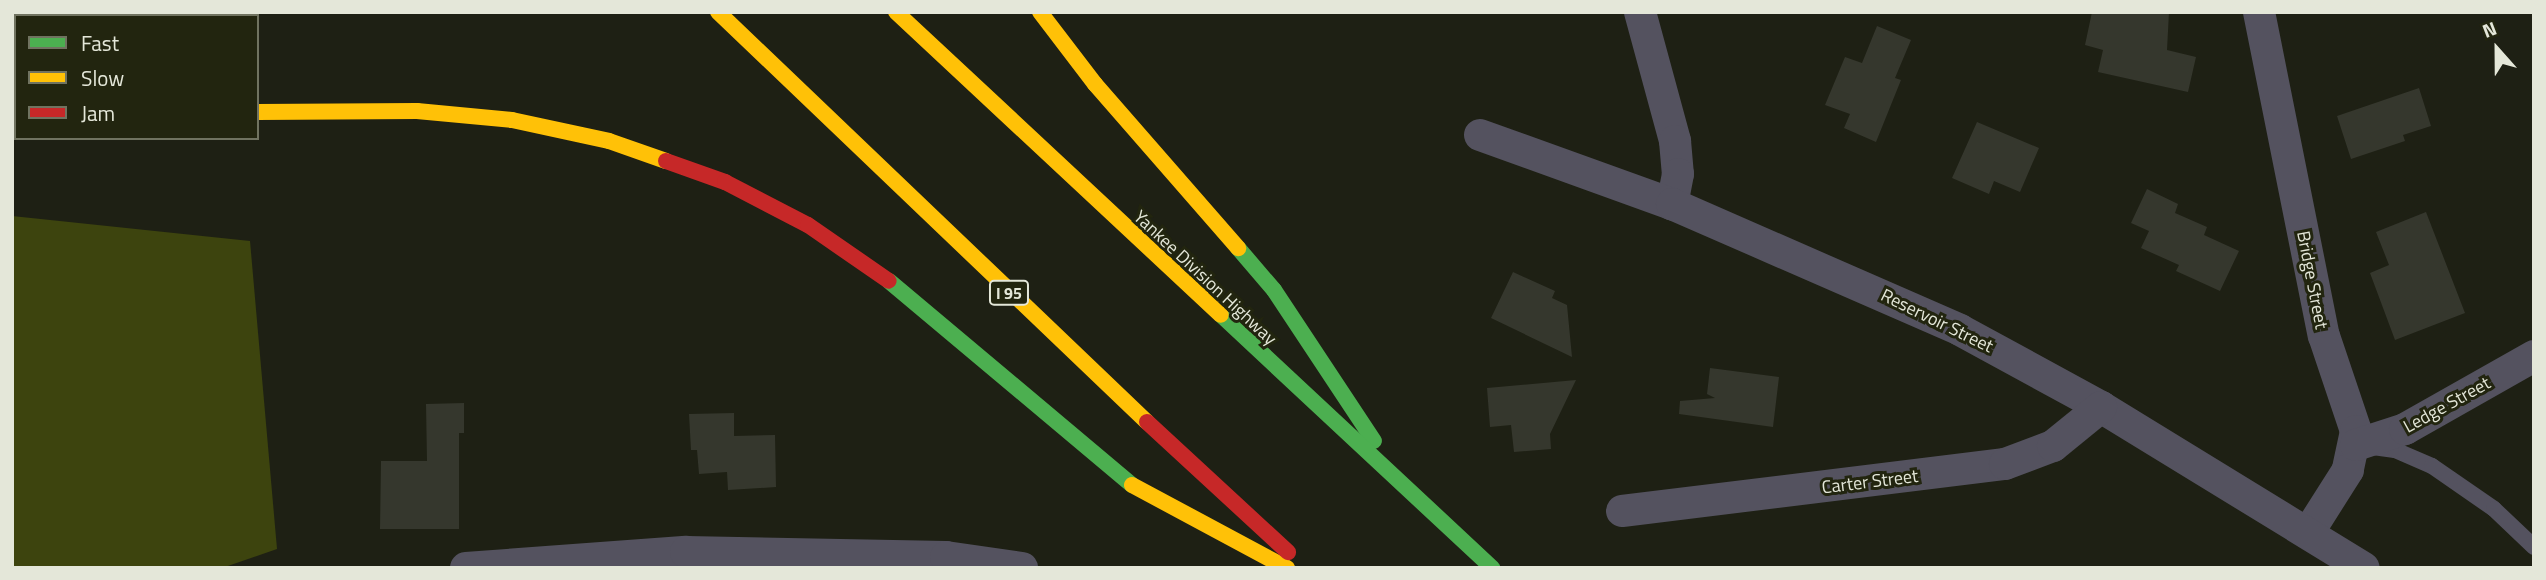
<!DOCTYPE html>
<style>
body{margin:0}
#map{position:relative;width:2546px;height:580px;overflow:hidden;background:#1e2014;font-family:"Titillium Web",sans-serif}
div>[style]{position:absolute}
.green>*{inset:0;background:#3d440e}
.building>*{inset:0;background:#35372d}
.lane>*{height:16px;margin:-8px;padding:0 8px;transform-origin:8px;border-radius:8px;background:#54525f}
.street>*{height:32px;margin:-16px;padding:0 16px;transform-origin:16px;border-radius:16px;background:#54525f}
.fast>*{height:16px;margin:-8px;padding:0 8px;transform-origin:8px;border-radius:8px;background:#4caf50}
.slow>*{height:16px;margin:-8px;padding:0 8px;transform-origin:8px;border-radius:8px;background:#ffc107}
.jam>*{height:16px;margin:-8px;padding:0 8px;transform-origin:8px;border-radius:8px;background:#c62828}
span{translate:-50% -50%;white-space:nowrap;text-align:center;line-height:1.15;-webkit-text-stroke:6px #22250f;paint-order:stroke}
.shield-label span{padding:2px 5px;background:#22250f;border:2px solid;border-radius:5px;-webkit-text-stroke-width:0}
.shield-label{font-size:16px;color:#e4e7d9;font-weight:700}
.street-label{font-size:18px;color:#e4e7d9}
.frame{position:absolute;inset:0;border:14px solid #e4e7d9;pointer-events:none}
.legend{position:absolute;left:14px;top:14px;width:245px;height:126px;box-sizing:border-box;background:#22250f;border:2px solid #707360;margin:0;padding:9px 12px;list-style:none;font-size:21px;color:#e4e7d9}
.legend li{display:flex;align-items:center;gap:14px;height:35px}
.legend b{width:35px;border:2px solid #707360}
.north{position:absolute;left:2462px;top:14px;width:70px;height:70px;-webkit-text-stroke:5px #22250f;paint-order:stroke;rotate:339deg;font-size:19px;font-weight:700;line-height:28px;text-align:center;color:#e4e7d9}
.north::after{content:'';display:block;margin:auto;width:24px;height:32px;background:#e4e7d9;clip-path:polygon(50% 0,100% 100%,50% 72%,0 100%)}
</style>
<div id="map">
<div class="green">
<i style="clip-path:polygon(12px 216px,250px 241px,277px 549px,222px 568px,12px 568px)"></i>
</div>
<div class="building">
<i style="clip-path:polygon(2092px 12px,2169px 12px,2167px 50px,2196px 57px,2188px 92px,2098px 72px,2103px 50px,2085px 45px)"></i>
<i style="clip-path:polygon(1877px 26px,1911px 40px,1895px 78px,1901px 80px,1876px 142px,1844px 128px,1850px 114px,1825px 105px,1845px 57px,1862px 63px)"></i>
<i style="clip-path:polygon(2419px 88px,2431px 126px,2403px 135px,2405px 141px,2351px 159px,2337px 116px)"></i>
<i style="clip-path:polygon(1977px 122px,2039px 148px,2020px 192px,1994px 181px,1989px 194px,1952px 178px)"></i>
<i style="clip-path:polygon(2147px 189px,2178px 204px,2175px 213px,2207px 227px,2204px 235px,2239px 251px,2220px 291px,2176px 271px,2179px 265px,2141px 248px,2149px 231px,2131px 223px)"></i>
<i style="clip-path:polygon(2426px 212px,2465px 313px,2395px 340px,2370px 273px,2389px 265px,2376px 232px)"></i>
<i style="clip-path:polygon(1513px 272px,1555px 291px,1552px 298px,1567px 305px,1572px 357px,1491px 318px)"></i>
<i style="clip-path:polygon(1710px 368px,1779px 377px,1773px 427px,1679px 414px,1680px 401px,1715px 398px,1707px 394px)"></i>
<i style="clip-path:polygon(1576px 380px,1550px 434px,1551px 449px,1514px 452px,1511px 425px,1490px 427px,1487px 388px)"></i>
<i style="clip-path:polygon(464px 403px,464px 433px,459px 433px,459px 529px,380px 529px,381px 461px,427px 461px,426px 404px)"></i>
<i style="clip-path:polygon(734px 413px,734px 436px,775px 435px,776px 487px,728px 490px,727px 472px,699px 474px,697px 450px,691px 450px,689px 414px)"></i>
</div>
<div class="lane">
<i style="left:2373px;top:447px;width:22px;rotate:8deg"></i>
<i style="left:2395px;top:450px;width:40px;rotate:23.4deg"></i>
<i style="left:2432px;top:466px;width:75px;rotate:34.7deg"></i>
<i style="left:2494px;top:509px;width:55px;rotate:43.5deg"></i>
</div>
<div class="street">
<i style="left:1640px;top:12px;width:134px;rotate:74.8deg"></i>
<i style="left:1675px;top:141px;width:33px;rotate:85deg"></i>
<i style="left:1678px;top:174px;width:31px;rotate:101deg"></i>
<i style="left:2259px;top:12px;width:330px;rotate:78.7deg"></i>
<i style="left:2324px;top:336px;width:100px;rotate:71.4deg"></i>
<i style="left:2356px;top:431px;width:40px;rotate:102deg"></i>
<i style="left:2348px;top:470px;width:75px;rotate:122.4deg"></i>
<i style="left:1480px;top:135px;width:204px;rotate:19.8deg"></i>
<i style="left:1672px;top:204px;width:314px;rotate:23.6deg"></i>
<i style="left:1960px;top:330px;width:161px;rotate:28.6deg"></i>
<i style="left:2101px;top:407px;width:308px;rotate:31.5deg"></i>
<i style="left:2356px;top:445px;width:52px;rotate:-18.1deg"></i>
<i style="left:2405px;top:429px;width:148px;rotate:-29.5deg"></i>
<i style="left:1622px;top:511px;width:386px;rotate:-7deg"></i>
<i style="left:2005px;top:464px;width:51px;rotate:-20.6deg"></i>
<i style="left:2053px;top:446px;width:62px;rotate:-39.1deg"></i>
<i style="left:466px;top:568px;width:221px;rotate:-4.2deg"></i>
<i style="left:686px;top:552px;width:260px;rotate:1.1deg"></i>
<i style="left:946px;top:557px;width:77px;rotate:8.2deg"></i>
</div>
<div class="fast">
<i style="left:1238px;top:248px;width:55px;rotate:49.4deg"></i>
<i style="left:1274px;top:290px;width:181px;rotate:56.5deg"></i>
<i style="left:889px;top:281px;width:317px;rotate:40deg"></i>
<i style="left:1221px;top:315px;width:371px;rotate:43deg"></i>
</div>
<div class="slow">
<i style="left:718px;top:12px;width:593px;rotate:43.7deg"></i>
<i style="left:896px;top:12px;width:444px;rotate:43deg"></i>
<i style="left:1040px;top:12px;width:91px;rotate:52.6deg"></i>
<i style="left:1095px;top:84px;width:218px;rotate:48.9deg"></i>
<i style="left:257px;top:112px;width:160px;rotate:-0.4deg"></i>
<i style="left:417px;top:111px;width:95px;rotate:5.4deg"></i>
<i style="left:512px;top:120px;width:99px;rotate:12.2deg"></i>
<i style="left:609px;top:141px;width:60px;rotate:19.3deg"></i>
<i style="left:12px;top:113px;width:4px"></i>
<i style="left:1132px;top:485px;width:176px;rotate:28.2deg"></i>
</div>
<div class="jam">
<i style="left:666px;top:161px;width:63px;rotate:19.6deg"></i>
<i style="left:725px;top:182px;width:93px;rotate:27.4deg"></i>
<i style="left:808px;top:225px;width:98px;rotate:34.7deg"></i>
<i style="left:1147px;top:422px;width:192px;rotate:42.7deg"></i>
</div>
<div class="shield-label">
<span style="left:1009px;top:293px">I 95</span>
</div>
<div class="street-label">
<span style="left:1205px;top:278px;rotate:43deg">Yankee Division Highway</span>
<span style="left:2312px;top:280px;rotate:79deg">Bridge Street</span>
<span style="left:1937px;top:321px;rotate:26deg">Reservoir Street</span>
<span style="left:2447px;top:405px;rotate:-29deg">Ledge Street</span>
<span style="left:1870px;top:482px;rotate:-7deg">Carter Street</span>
</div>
<div class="frame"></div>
<ul class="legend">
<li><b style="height:9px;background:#4caf50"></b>Fast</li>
<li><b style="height:9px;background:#ffc107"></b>Slow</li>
<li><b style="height:9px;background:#c62828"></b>Jam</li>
</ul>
<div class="north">N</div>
</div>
